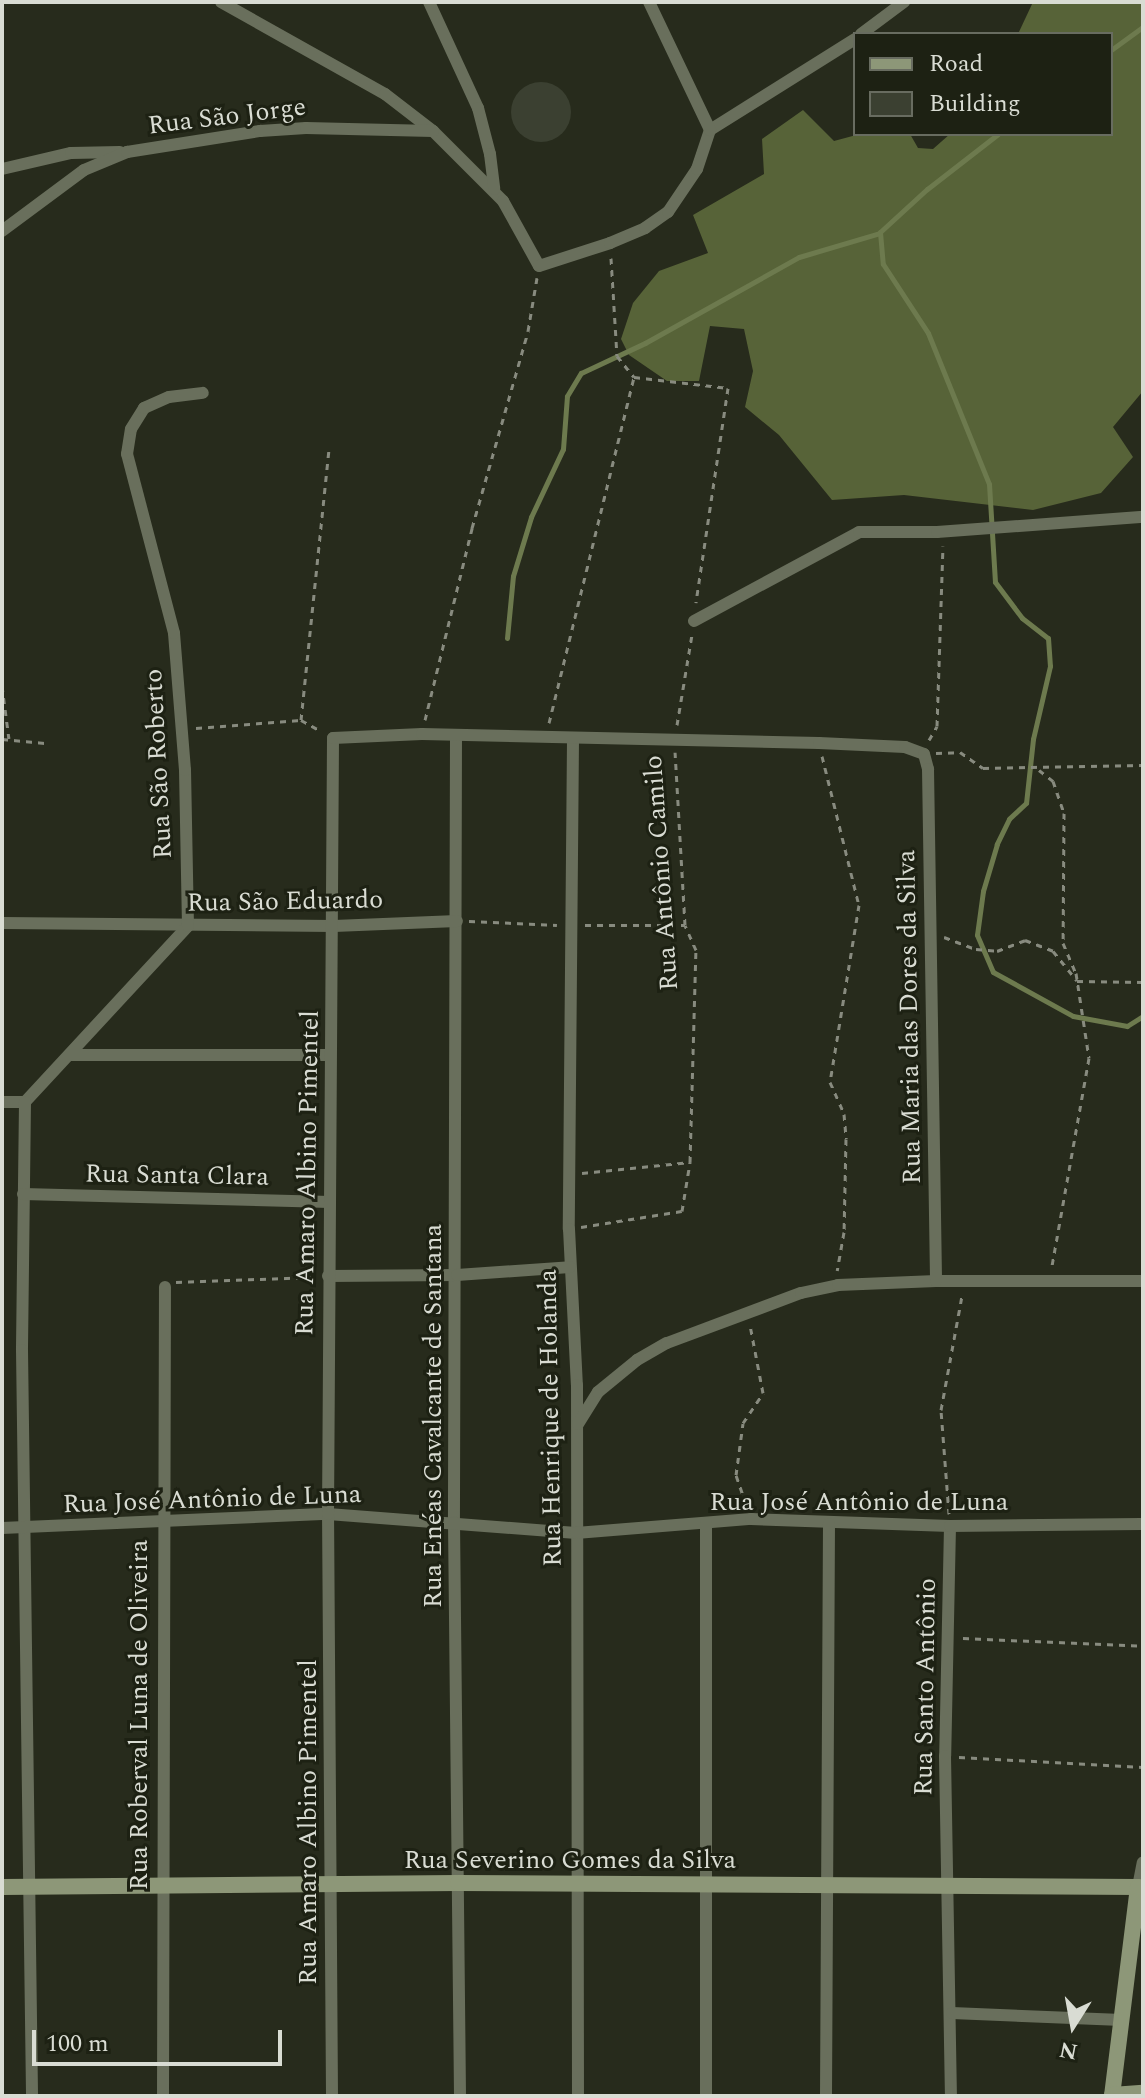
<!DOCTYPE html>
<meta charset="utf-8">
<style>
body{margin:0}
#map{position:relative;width:1145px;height:2098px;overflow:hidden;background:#272b1c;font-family:Spectral,serif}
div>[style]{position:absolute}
.forest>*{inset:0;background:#576338}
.stream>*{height:5px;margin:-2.5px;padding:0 2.5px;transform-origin:2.5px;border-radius:2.5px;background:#6d7a4e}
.building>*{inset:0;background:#3b4031}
.round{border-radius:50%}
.path>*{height:3px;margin-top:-1.5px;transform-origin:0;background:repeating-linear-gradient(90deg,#888b7f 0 6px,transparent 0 12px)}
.street>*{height:12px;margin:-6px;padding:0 6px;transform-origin:6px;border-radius:6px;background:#696f5c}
.secondary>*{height:16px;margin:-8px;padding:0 8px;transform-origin:8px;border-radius:8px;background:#8d9778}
span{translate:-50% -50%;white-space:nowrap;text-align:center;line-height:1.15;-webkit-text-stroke:6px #1d2113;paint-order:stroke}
.street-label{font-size:26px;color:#d9dcd3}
.frame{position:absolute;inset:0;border:4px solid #d9dcd3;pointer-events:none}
.legend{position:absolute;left:853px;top:32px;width:260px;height:104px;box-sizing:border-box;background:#1d2113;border:2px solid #686c60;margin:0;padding:10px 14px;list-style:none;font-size:24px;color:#d9dcd3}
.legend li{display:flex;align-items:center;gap:16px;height:40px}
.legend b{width:40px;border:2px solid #686c60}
.north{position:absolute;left:1033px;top:1986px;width:80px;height:80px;-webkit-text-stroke:6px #1d2113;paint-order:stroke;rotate:191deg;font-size:22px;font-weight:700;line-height:32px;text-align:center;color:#d9dcd3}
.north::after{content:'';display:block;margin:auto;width:28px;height:36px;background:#d9dcd3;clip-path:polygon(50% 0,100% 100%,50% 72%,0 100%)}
.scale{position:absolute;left:32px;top:2030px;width:250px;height:36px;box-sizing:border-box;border:4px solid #d9dcd3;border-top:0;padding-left:10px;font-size:24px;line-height:28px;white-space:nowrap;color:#d9dcd3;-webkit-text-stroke:6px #1d2113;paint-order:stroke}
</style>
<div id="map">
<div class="forest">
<i style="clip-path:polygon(1033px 2px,1143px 2px,1143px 391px,1113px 427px,1133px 457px,1101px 493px,1033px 510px,904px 495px,832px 500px,779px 435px,745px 407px,753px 371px,744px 329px,710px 326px,699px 381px,667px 381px,629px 355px,621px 339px,633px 303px,659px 271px,708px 253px,693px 215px,764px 174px,762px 139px,803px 110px,834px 141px,860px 134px,910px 134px,918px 148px,933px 149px,950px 134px,1111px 134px,1111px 34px,1018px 34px)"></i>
</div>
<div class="stream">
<i style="left:1111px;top:50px;width:39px;rotate:-36deg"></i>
<i style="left:998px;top:134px;width:90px;rotate:142.2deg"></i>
<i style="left:927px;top:189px;width:64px;rotate:137.5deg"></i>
<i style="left:880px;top:232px;width:32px;rotate:85deg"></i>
<i style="left:883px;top:264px;width:82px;rotate:56.9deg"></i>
<i style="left:928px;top:333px;width:163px;rotate:68deg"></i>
<i style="left:989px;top:484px;width:98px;rotate:86.5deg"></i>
<i style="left:995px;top:582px;width:45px;rotate:53.1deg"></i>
<i style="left:1022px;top:618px;width:33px;rotate:38deg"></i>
<i style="left:1048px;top:638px;width:28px;rotate:86deg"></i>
<i style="left:1050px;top:666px;width:75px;rotate:103.1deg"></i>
<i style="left:1033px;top:739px;width:64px;rotate:96.2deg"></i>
<i style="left:1026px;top:803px;width:23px;rotate:137deg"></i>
<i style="left:1009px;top:819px;width:28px;rotate:116deg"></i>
<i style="left:997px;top:844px;width:49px;rotate:106.6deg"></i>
<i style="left:983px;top:891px;width:44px;rotate:97.8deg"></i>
<i style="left:977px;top:935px;width:40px;rotate:66.6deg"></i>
<i style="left:993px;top:972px;width:91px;rotate:28.8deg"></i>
<i style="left:1073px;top:1016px;width:55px;rotate:10.5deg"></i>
<i style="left:1127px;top:1026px;width:19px;rotate:-32deg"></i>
<i style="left:507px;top:638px;width:62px;rotate:-84.5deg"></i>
<i style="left:513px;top:576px;width:62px;rotate:-73deg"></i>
<i style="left:531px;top:517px;width:75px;rotate:-64.8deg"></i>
<i style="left:563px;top:449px;width:53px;rotate:-85.7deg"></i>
<i style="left:567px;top:396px;width:27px;rotate:-59deg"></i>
<i style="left:581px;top:373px;width:71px;rotate:-25.1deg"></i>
<i style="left:645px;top:343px;width:176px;rotate:-29.2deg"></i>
<i style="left:799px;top:257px;width:84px;rotate:-16.5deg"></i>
</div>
<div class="building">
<i class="round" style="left:511px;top:82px;width:60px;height:60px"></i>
</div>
<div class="path">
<i style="left:611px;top:258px;width:98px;rotate:86.5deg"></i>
<i style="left:617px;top:356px;width:27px;rotate:51deg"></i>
<i style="left:634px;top:377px;width:95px;rotate:6.7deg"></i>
<i style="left:728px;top:388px;width:217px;rotate:98.5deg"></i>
<i style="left:2px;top:686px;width:53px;rotate:82.5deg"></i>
<i style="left:301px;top:720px;width:270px;rotate:-84.1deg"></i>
<i style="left:425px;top:720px;width:198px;rotate:-76.2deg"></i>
<i style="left:472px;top:528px;width:205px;rotate:-74.1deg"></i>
<i style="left:528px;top:331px;width:54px;rotate:-80.4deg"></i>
<i style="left:549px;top:723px;width:356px;rotate:-76.2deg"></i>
<i style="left:677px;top:725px;width:92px;rotate:-80.6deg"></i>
<i style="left:196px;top:728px;width:105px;rotate:-4.4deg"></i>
<i style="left:301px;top:720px;width:23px;rotate:29deg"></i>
<i style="left:2px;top:739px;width:43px;rotate:5.3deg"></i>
<i style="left:929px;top:740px;width:16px;rotate:-60deg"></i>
<i style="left:937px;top:726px;width:180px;rotate:-88.1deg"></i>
<i style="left:936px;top:753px;width:24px;rotate:-2deg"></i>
<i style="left:960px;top:752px;width:28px;rotate:35deg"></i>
<i style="left:983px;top:768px;width:160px;rotate:-1.1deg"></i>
<i style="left:822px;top:756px;width:154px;rotate:76.1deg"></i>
<i style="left:859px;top:905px;width:179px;rotate:99.3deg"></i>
<i style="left:830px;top:1082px;width:35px;rotate:66deg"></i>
<i style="left:844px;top:1114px;width:25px;rotate:85deg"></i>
<i style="left:846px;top:1139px;width:93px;rotate:91.2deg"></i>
<i style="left:844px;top:1232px;width:39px;rotate:100deg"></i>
<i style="left:1039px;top:770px;width:18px;rotate:38deg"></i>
<i style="left:1053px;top:781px;width:34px;rotate:71deg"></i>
<i style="left:1064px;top:813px;width:130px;rotate:90.4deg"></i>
<i style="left:1063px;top:943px;width:33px;rotate:67deg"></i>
<i style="left:1076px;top:973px;width:86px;rotate:81.3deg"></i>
<i style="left:1089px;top:1058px;width:211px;rotate:100.1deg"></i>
<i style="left:469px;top:921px;width:88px;rotate:2.6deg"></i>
<i style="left:585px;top:925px;width:100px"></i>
<i style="left:944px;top:937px;width:34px;rotate:21deg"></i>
<i style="left:976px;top:949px;width:21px;rotate:5deg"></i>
<i style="left:997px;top:951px;width:30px;rotate:-21deg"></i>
<i style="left:1025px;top:940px;width:30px;rotate:21deg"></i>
<i style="left:1053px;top:951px;width:38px;rotate:51deg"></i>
<i style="left:1077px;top:981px;width:66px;rotate:0.9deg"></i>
<i style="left:582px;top:1173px;width:109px;rotate:-5.8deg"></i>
<i style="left:581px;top:1227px;width:102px;rotate:-9deg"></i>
<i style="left:682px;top:1211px;width:50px;rotate:-80.7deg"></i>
<i style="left:690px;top:1162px;width:212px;rotate:-88.4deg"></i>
<i style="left:696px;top:950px;width:27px;rotate:-114deg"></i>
<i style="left:685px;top:925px;width:173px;rotate:-93.3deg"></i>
<i style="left:176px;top:1282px;width:137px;rotate:-2.1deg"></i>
<i style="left:746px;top:1504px;width:31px;rotate:-109deg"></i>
<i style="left:736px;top:1475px;width:52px;rotate:-82.3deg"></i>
<i style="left:743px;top:1423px;width:36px;rotate:-56deg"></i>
<i style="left:763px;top:1393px;width:69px;rotate:-100.8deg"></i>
<i style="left:949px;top:1514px;width:104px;rotate:-94.4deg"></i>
<i style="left:941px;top:1410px;width:116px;rotate:-79.6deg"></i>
<i style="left:963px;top:1638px;width:180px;rotate:2.5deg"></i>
<i style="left:959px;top:1757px;width:184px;rotate:3.1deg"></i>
</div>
<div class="street">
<i style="left:221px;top:2px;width:188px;rotate:29.3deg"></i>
<i style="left:385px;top:94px;width:61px;rotate:37.6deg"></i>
<i style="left:433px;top:131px;width:99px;rotate:45deg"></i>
<i style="left:503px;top:201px;width:74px;rotate:61deg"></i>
<i style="left:539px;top:266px;width:75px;rotate:-17.9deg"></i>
<i style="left:610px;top:243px;width:38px;rotate:-23deg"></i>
<i style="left:645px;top:228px;width:28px;rotate:-35deg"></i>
<i style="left:668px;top:212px;width:52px;rotate:-56deg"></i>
<i style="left:697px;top:169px;width:41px;rotate:-71.6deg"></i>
<i style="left:710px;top:130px;width:171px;rotate:-32.1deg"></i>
<i style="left:429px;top:2px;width:117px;rotate:65.2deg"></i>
<i style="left:478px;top:108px;width:48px;rotate:75.4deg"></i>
<i style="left:490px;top:154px;width:35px;rotate:83deg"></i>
<i style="left:649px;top:2px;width:142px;rotate:64.5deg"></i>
<i style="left:861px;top:34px;width:54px;rotate:-36.7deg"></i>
<i style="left:2px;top:169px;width:71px;rotate:-13.1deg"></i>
<i style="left:71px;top:153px;width:49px;rotate:-1.2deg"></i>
<i style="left:2px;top:231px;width:102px;rotate:-36.6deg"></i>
<i style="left:84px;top:170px;width:47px;rotate:-22.7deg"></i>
<i style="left:127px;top:152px;width:135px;rotate:-9deg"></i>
<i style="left:260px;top:131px;width:46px;rotate:-3.7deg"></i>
<i style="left:306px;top:128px;width:127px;rotate:1.4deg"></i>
<i style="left:694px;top:621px;width:187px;rotate:-28.3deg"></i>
<i style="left:859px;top:532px;width:78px"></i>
<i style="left:937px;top:532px;width:207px;rotate:-4.2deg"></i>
<i style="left:456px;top:736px;width:786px;rotate:90.15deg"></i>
<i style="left:454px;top:1522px;width:574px;rotate:89.4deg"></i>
<i style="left:573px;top:740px;width:489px;rotate:90.5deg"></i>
<i style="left:569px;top:1229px;width:156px;rotate:87.1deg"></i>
<i style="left:577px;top:1385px;width:711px;rotate:89.92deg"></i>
<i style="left:2px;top:923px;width:332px;rotate:0.5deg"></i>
<i style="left:334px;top:926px;width:123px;rotate:-2.3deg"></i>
<i style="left:71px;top:1055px;width:259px"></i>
<i style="left:2px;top:1102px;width:23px"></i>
<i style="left:25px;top:1102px;width:240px;rotate:-47.2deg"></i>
<i style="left:188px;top:926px;width:156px;rotate:-91.1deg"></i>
<i style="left:185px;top:770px;width:137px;rotate:-94.6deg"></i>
<i style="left:174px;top:633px;width:185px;rotate:-104.7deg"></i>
<i style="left:127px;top:454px;width:25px;rotate:-81deg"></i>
<i style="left:131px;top:429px;width:25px;rotate:-58deg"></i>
<i style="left:144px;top:408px;width:27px;rotate:-24deg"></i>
<i style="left:169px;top:397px;width:34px;rotate:-7deg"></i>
<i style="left:25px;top:1102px;width:248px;rotate:90.7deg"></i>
<i style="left:22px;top:1350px;width:746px;rotate:89.23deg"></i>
<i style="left:23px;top:1194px;width:307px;rotate:1.5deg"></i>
<i style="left:328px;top:1276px;width:129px;rotate:-0.4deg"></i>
<i style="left:457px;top:1275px;width:113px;rotate:-4deg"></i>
<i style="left:578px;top:1424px;width:38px;rotate:-58deg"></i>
<i style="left:598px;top:1392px;width:50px;rotate:-39.4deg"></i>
<i style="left:637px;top:1360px;width:34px;rotate:-30deg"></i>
<i style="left:667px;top:1343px;width:143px;rotate:-20.5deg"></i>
<i style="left:801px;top:1293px;width:38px;rotate:-12deg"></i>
<i style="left:838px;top:1285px;width:98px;rotate:-2.3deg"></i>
<i style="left:936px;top:1281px;width:207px"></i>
<i style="left:950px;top:1526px;width:230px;rotate:91.2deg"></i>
<i style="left:945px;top:1756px;width:340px;rotate:89deg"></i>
<i style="left:2px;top:1528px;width:326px;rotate:-2.5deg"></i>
<i style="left:328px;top:1514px;width:249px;rotate:4.4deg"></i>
<i style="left:576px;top:1533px;width:176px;rotate:-4.6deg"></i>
<i style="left:751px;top:1519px;width:199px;rotate:2deg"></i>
<i style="left:950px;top:1526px;width:191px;rotate:-0.6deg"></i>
<i style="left:1138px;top:1887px;width:25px;rotate:-79deg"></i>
<i style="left:952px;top:2013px;width:170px;rotate:2.4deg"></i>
<i style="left:163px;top:2096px;width:809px;rotate:-89.86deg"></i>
<i style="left:332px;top:2096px;width:582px;rotate:-90.39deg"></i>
<i style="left:328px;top:1514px;width:776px;rotate:-89.63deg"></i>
<i style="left:333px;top:738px;width:89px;rotate:-2.6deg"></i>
<i style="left:422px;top:734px;width:397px;rotate:1.3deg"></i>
<i style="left:819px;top:743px;width:86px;rotate:2.7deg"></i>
<i style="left:905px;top:747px;width:20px;rotate:20deg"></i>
<i style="left:924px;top:754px;width:16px;rotate:75deg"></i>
<i style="left:928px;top:769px;width:512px;rotate:89.1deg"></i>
<i style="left:706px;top:2096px;width:573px;rotate:-90deg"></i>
<i style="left:826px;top:2096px;width:572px;rotate:-89.7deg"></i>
</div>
<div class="secondary">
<i style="left:2px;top:1887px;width:456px;rotate:-0.5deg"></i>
<i style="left:458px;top:1883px;width:680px;rotate:0.34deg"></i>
<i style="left:1138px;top:1887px;width:210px;rotate:97.1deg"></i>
<i style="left:1112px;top:2095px;width:31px;rotate:-4deg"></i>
</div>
<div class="street-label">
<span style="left:227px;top:117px;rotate:-7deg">Rua São Jorge</span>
<span style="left:159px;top:764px;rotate:-93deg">Rua São Roberto</span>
<span style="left:662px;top:873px;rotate:-94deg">Rua Antônio Camilo</span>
<span style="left:285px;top:902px;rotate:-1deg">Rua São Eduardo</span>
<span style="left:910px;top:1017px;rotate:-91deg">Rua Maria das Dores da Silva</span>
<span style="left:308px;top:1173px;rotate:-89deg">Rua Amaro Albino Pimentel</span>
<span style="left:177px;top:1176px;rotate:1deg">Rua Santa Clara</span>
<span style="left:434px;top:1416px;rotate:-90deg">Rua Enéas Cavalcante de Santana</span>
<span style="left:551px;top:1418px;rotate:-91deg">Rua Henrique de Holanda</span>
<span style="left:212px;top:1500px;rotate:-2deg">Rua José Antônio de Luna</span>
<span style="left:859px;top:1503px">Rua José Antônio de Luna</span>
<span style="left:926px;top:1687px;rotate:-89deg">Rua Santo Antônio</span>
<span style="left:140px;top:1715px;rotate:-90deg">Rua Roberval Luna de Oliveira</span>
<span style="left:309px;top:1822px;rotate:-90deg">Rua Amaro Albino Pimentel</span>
<span style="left:570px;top:1861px">Rua Severino Gomes da Silva</span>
</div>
<div class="frame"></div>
<ul class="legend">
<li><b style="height:10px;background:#8d9778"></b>Road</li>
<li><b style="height:22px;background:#3b4031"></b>Building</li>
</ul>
<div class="north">N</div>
<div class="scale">100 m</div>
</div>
